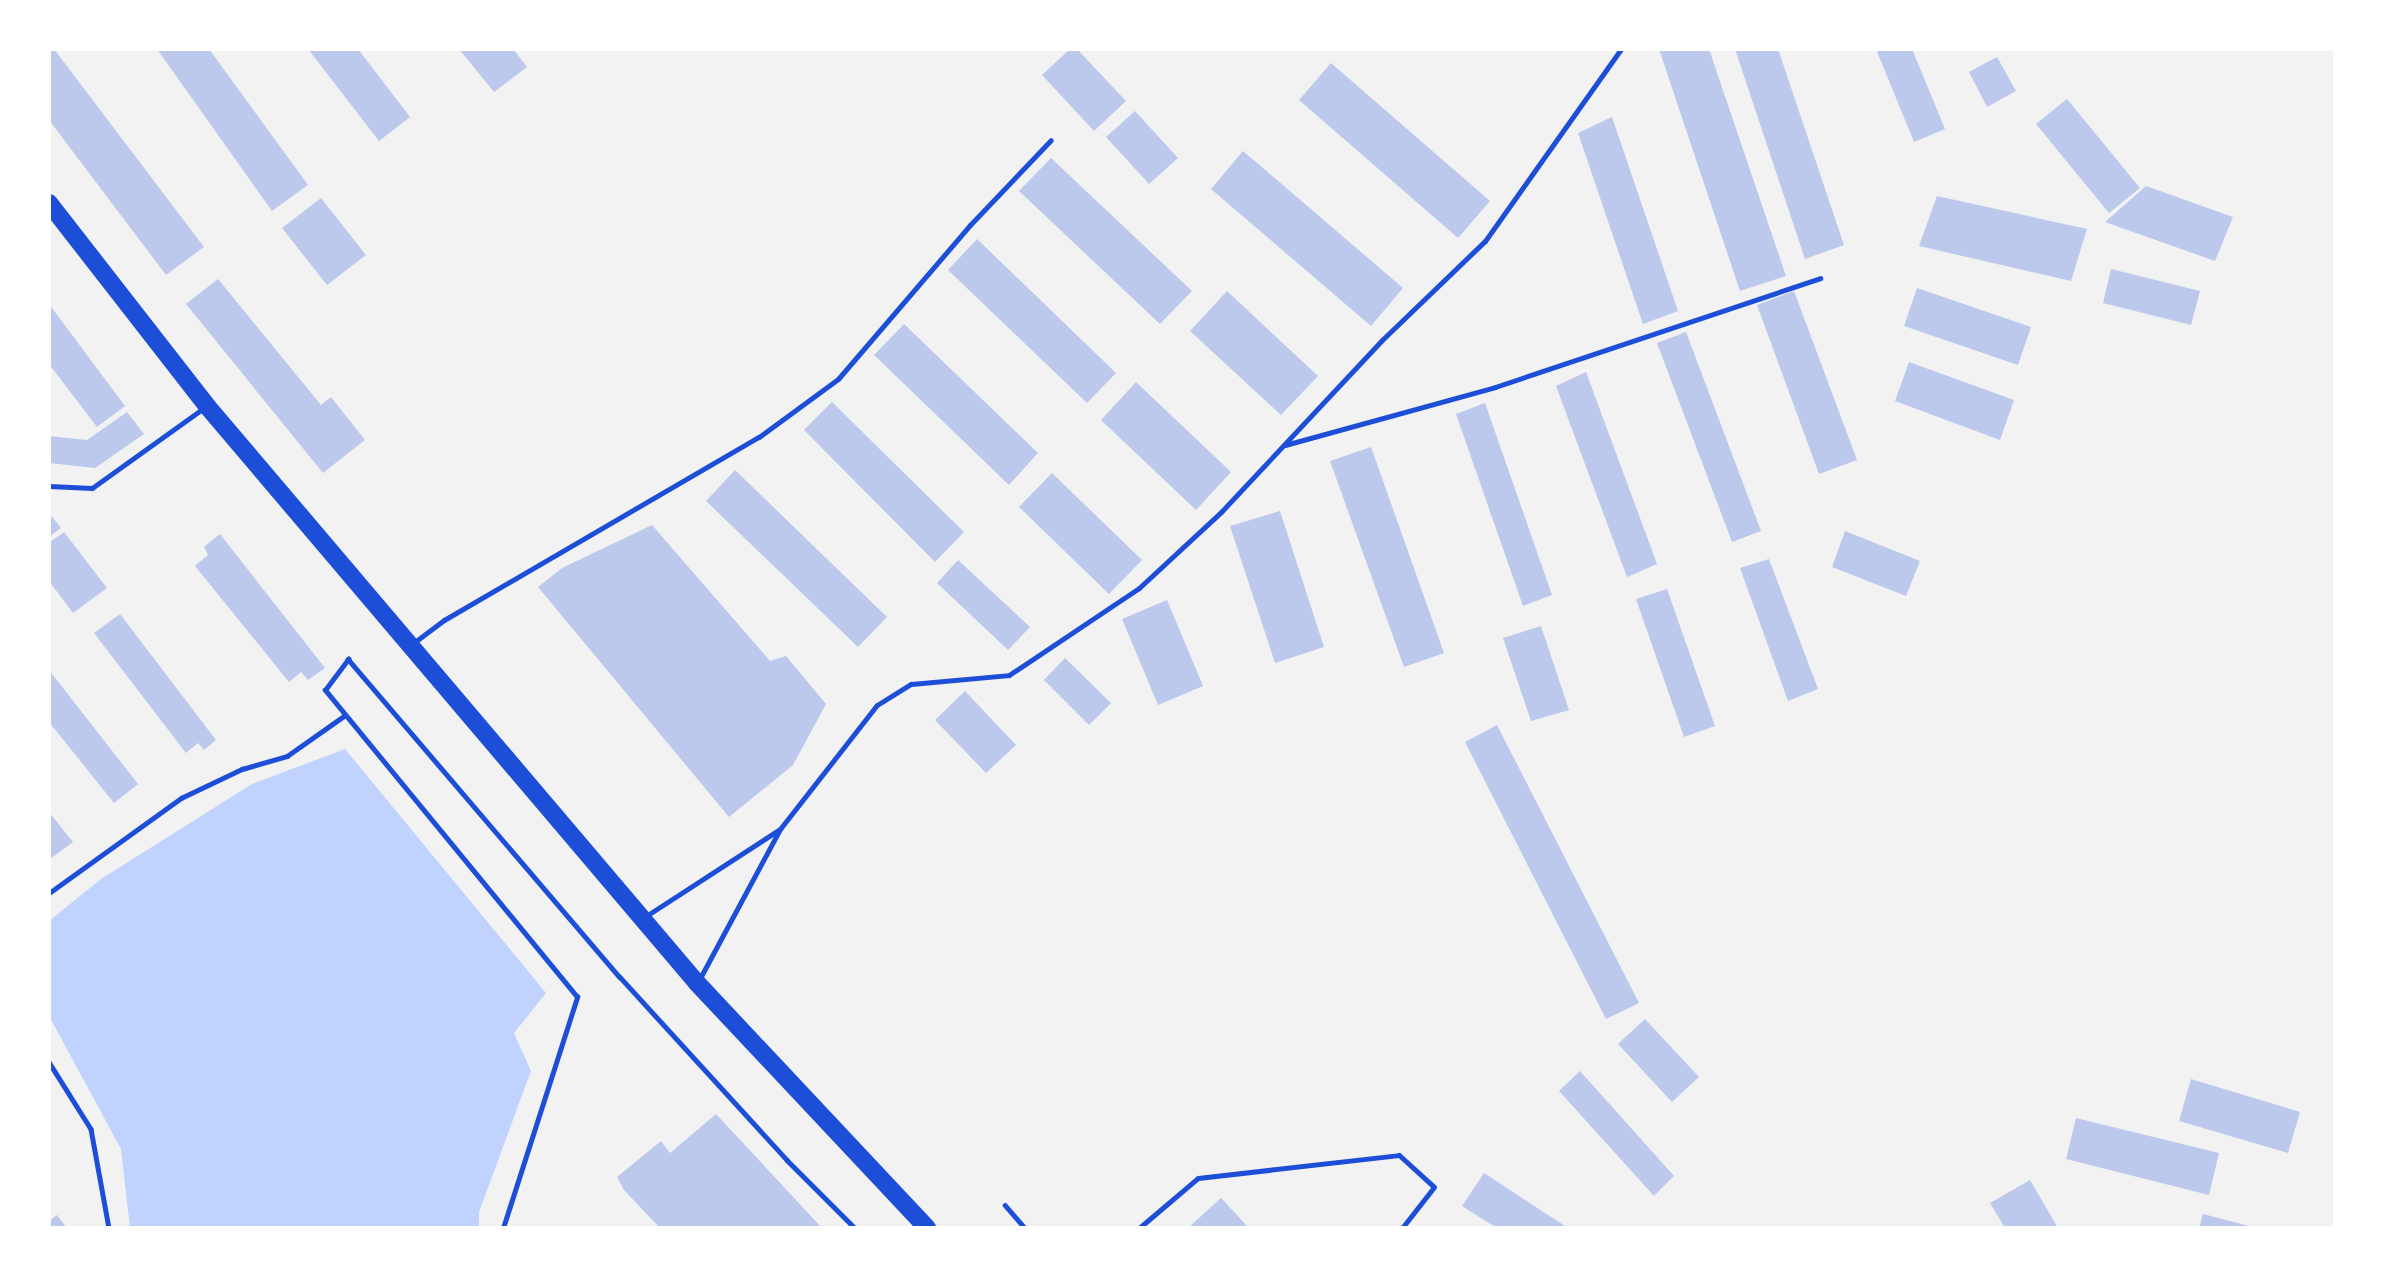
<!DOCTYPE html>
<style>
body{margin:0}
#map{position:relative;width:2384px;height:1277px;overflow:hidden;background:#f2f2f2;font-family:Lora,serif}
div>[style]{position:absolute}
.water>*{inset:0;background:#bfd3fe}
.building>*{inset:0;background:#bdc9ec}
.path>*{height:4.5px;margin:-2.25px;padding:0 2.25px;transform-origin:2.25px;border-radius:2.25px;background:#1d4ed8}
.service>*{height:5px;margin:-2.5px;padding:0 2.5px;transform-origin:2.5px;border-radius:2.5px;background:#1d4ed8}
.primary>*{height:18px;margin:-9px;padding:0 9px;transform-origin:9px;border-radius:9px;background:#1d4ed8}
span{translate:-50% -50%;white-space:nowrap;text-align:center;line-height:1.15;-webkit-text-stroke:5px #fff;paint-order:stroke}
.frame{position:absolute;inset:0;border:51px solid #fff;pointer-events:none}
</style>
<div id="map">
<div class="water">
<i style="clip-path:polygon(345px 749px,546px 993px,514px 1033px,531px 1071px,479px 1212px,479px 1228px,130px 1228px,121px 1149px,49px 1016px,49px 921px,101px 879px,252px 784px)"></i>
</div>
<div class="building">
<i style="clip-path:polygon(54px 49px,204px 247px,166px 275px,49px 120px,49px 50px)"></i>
<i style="clip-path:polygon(157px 49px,209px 49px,308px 185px,272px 211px)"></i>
<i style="clip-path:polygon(308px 49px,358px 49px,410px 117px,379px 141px)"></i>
<i style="clip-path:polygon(459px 49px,513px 49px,527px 67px,494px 92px)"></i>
<i style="clip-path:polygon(1070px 49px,1077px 49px,1126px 101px,1094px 131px,1042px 75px)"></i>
<i style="clip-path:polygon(1659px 49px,1709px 49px,1786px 276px,1740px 291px)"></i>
<i style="clip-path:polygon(1735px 49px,1778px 49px,1844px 245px,1805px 259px)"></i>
<i style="clip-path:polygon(1876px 49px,1912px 49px,1945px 129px,1914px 142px)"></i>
<i style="clip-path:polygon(1997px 57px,2016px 91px,1987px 107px,1969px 72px)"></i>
<i style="clip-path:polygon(1331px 63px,1490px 201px,1458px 238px,1299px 100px)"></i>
<i style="clip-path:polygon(2067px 99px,2140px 188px,2109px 213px,2036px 124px)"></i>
<i style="clip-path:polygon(1135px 111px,1178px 158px,1149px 184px,1106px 137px)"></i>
<i style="clip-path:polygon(1612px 117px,1678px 311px,1643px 324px,1578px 133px)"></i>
<i style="clip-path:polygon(1243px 151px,1403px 288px,1371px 326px,1211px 189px)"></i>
<i style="clip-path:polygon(1051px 158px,1192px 291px,1160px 324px,1019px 191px)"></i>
<i style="clip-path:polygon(2146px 186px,2233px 217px,2215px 261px,2105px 222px)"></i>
<i style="clip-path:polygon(1937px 196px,2087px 229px,2071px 281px,1919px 246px)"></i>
<i style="clip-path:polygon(321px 198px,366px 255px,327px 285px,282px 228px)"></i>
<i style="clip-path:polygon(977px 239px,1116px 373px,1087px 403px,948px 270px)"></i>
<i style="clip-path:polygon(2111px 269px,2200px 291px,2191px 325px,2103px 303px)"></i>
<i style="clip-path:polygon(218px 279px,321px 405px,331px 397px,365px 440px,323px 473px,186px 304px)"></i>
<i style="clip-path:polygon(1917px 288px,2031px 327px,2018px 365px,1904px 326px)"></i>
<i style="clip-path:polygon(1227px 291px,1318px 376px,1281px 415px,1190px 331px)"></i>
<i style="clip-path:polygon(1794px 291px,1857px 460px,1819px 474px,1757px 305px)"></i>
<i style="clip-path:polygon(49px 304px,125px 406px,97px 427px,49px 364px)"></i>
<i style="clip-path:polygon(904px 324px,1038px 453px,1009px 485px,874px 355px)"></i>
<i style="clip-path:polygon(1686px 332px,1761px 531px,1732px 542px,1657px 343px)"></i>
<i style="clip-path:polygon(1909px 362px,2014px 400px,2000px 440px,1895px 401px)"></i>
<i style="clip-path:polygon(1586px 372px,1657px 564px,1627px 577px,1556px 386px)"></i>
<i style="clip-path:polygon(1136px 382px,1231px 472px,1196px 510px,1101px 420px)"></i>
<i style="clip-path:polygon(832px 402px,964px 532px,935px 562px,804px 430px)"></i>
<i style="clip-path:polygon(1485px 403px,1552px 595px,1523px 606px,1456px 414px)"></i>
<i style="clip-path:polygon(127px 412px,144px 434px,95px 468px,49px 463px,49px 436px,87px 440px)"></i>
<i style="clip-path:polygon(1371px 447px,1444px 653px,1404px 667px,1330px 461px)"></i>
<i style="clip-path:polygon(735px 470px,887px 617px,858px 647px,706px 501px)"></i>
<i style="clip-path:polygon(1052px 473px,1142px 560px,1109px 594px,1019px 507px)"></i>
<i style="clip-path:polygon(1280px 511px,1324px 647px,1275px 663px,1230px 526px)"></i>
<i style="clip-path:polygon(49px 513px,61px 528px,49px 537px)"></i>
<i style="clip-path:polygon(652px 525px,770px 661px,786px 656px,826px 704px,793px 765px,729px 817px,538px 587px,562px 568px)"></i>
<i style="clip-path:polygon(1845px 531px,1920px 561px,1906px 596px,1832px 567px)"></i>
<i style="clip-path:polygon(64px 532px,107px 588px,73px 613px,49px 581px,49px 543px)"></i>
<i style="clip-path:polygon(220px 534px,325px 668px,308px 680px,301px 672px,289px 682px,195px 566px,208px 555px,204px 547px)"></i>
<i style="clip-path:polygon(1769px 559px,1818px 689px,1788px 701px,1740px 568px)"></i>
<i style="clip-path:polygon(958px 560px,1030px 627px,1008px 650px,937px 583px)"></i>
<i style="clip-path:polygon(1667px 589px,1715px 726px,1684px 737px,1636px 599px)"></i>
<i style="clip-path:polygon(1167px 600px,1203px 686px,1158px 705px,1122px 619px)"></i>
<i style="clip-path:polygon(120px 614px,216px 740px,204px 750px,198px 743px,186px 753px,94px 633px)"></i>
<i style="clip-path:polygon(1541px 626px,1569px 710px,1531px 721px,1503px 638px)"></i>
<i style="clip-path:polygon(1065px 658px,1111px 703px,1089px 725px,1044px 680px)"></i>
<i style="clip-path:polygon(49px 670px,138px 784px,114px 803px,49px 722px)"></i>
<i style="clip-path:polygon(965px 691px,1016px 745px,986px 773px,935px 720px)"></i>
<i style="clip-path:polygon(1497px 725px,1639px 1003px,1606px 1019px,1465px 742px)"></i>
<i style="clip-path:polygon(49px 812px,73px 842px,50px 859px,49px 857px)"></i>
<i style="clip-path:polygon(1645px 1019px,1699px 1077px,1672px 1102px,1618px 1044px)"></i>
<i style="clip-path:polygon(1580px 1071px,1674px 1176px,1654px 1196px,1559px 1091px)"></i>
<i style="clip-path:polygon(2191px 1079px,2300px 1112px,2288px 1153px,2179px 1121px)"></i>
<i style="clip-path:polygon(716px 1114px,822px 1228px,660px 1228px,624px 1190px,617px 1177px,661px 1141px,670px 1153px)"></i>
<i style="clip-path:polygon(2076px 1118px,2219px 1153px,2209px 1195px,2066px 1159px)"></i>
<i style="clip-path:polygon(1484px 1173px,1568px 1228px,1497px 1228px,1462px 1206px)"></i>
<i style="clip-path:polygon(2030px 1180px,2058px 1228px,2005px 1228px,1990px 1203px)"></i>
<i style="clip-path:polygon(1221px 1198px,1249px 1228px,1188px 1228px)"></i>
<i style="clip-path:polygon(2203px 1214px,2253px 1227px,2253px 1228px,2199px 1228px)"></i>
<i style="clip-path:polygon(57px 1215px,67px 1228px,49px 1228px,49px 1221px)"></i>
</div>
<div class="path">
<i style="left:49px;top:893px;width:163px;rotate:-35.7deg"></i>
<i style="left:181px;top:798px;width:68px;rotate:-25.4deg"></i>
<i style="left:242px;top:769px;width:47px;rotate:-16.1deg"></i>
<i style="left:287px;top:756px;width:70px;rotate:-35.1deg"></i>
<i style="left:49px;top:1062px;width:79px;rotate:57.9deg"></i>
<i style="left:91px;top:1129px;width:101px;rotate:79.7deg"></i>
<i style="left:1005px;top:1205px;width:30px;rotate:49deg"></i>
<i style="left:503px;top:1228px;width:243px;rotate:-72.2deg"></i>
<i style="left:577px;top:997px;width:397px;rotate:-129.4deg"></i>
<i style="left:325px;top:690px;width:39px;rotate:-53deg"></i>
<i style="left:348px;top:659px;width:418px;rotate:49.5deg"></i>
<i style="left:620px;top:977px;width:248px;rotate:47.6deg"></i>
<i style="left:787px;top:1160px;width:96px;rotate:45deg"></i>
</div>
<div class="service">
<i style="left:1285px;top:445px;width:218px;rotate:-15.4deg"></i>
<i style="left:1495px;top:387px;width:343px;rotate:-18.5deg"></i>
<i style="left:49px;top:486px;width:43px;rotate:2.7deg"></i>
<i style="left:92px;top:488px;width:139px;rotate:-35.6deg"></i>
<i style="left:412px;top:644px;width:40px;rotate:-37deg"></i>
<i style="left:444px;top:620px;width:364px;rotate:-30.2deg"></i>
<i style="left:759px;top:437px;width:98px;rotate:-36.3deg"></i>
<i style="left:838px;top:379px;width:203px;rotate:-49.4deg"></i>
<i style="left:970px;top:225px;width:117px;rotate:-46.4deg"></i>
<i style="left:646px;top:916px;width:160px;rotate:-33deg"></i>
<i style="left:780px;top:829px;width:157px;rotate:-52deg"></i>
<i style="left:877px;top:705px;width:40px;rotate:-32deg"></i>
<i style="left:911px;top:684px;width:98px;rotate:-5.2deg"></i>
<i style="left:1009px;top:675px;width:156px;rotate:-33.8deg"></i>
<i style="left:1139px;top:588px;width:112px;rotate:-42.8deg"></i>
<i style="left:1221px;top:512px;width:236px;rotate:-46.9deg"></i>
<i style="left:1382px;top:340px;width:143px;rotate:-43.9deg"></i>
<i style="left:1485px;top:241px;width:235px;rotate:-54.7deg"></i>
<i style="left:699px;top:980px;width:169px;rotate:-61.8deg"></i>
<i style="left:1139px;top:1228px;width:77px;rotate:-40.3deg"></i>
<i style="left:1198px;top:1178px;width:202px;rotate:-6.5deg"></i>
<i style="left:1399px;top:1155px;width:47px;rotate:42.4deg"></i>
<i style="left:1434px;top:1187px;width:52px;rotate:128deg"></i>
</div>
<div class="primary">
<i style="left:49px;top:203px;width:257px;rotate:52.1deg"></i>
<i style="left:207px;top:406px;width:757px;rotate:49.66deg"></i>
<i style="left:697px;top:983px;width:336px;rotate:46.8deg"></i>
</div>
<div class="frame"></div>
</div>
